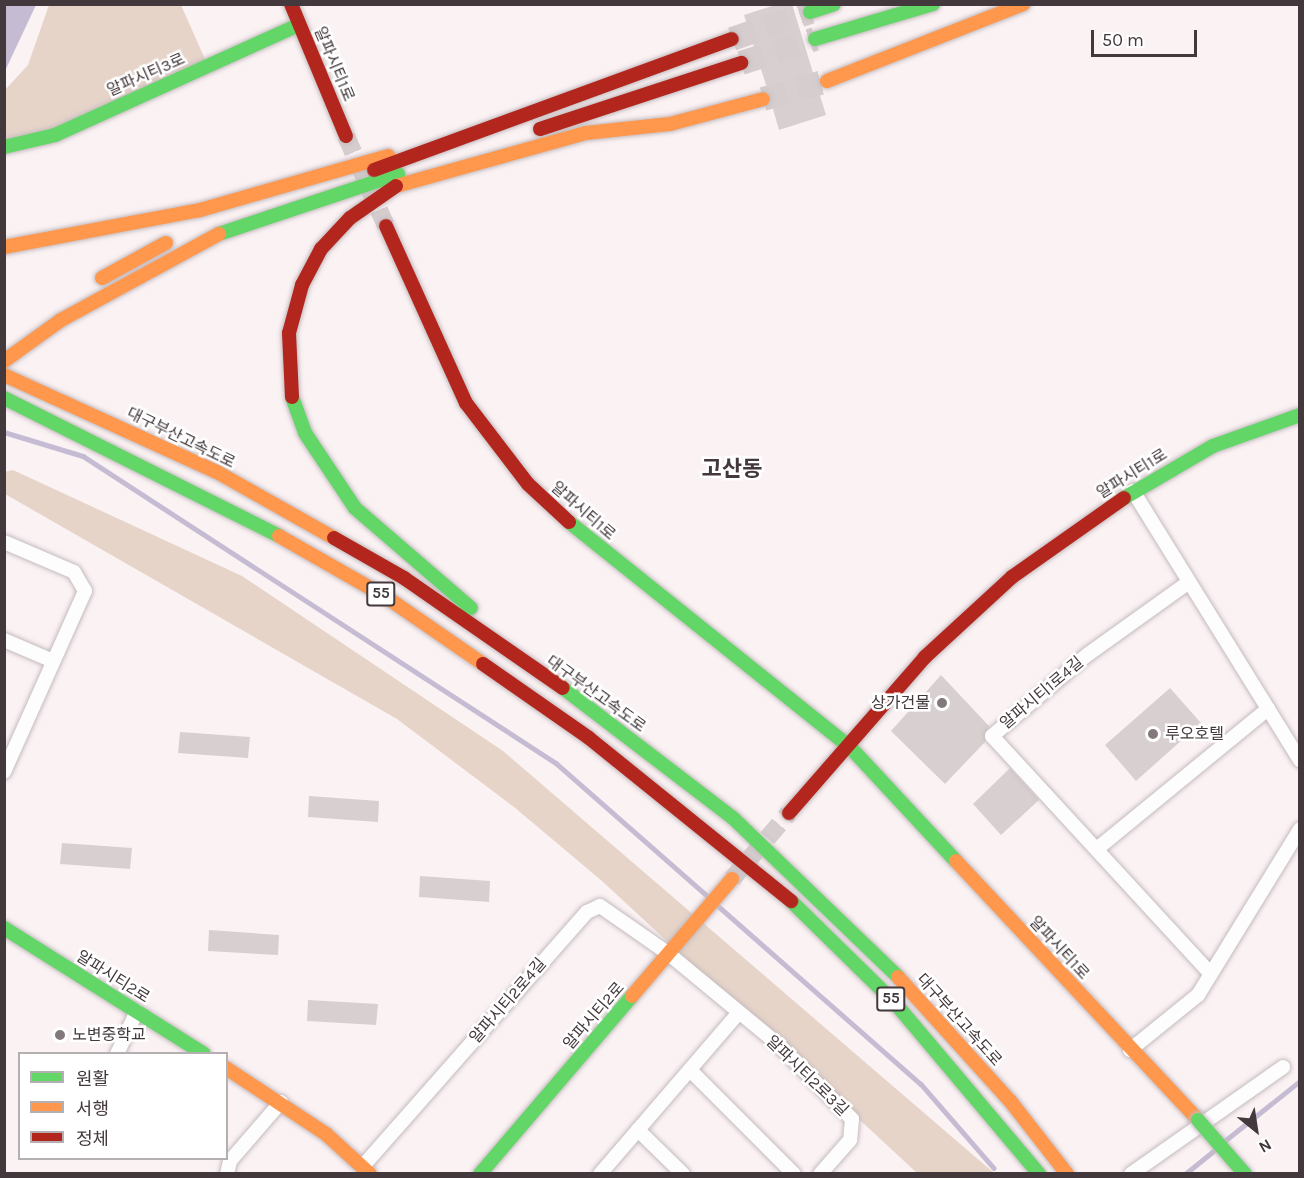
<!DOCTYPE html>
<meta charset="utf-8">
<style>
body{margin:0}
#map{position:relative;width:1304px;height:1178px;overflow:hidden;background:#fbf2f4;font-family:Karla,"Noto Sans KR",sans-serif}
div>[style]{position:absolute}
.green>*{inset:0;background:#e6d4c9}
.water>*{inset:0;background:#c5bcd3}
.stream>*{height:4.5px;margin:-2.25px;padding:0 2.25px;transform-origin:2.25px;border-radius:2.25px;background:#c5bcd3}
.building>*{inset:0;background:#d8d0d0}
.secondary-tunnel>*{height:18px;margin-top:-9px;transform-origin:0;background:repeating-linear-gradient(90deg,#d6cdcf 0 18px,transparent 0 27px)}
.highway-tunnel>*{height:24px;margin-top:-12px;transform-origin:0;background:repeating-linear-gradient(90deg,#d6cdcf 0 24px,transparent 0 36px)}
.roads{filter:drop-shadow(0 0 2px #c4bbbe) drop-shadow(0 0 2px #c4bbbe)}
.street>*{height:14px;margin:-7px;padding:0 7px;transform-origin:7px;border-radius:7px;background:#fefdfd}
.fast>*{height:14px;margin:-7px;padding:0 7px;transform-origin:7px;border-radius:7px;background:#63d668}
.slow>*{height:14px;margin:-7px;padding:0 7px;transform-origin:7px;border-radius:7px;background:#ff974d}
.jam>*{height:14px;margin:-7px;padding:0 7px;transform-origin:7px;border-radius:7px;background:#b3261e}
.bridges{filter:drop-shadow(0 0 2px #c4bbbe) drop-shadow(0 0 2px #c4bbbe)}
.fast-bridge>*{height:14px;margin:-7px;padding:0 7px;transform-origin:7px;border-radius:7px;background:#63d668}
.dots>*{width:16px;height:16px;translate:-50% -50%;box-sizing:border-box;border:3px solid #fff;border-radius:50%}
span{translate:-50% -50%;white-space:nowrap;text-align:center;line-height:1.15;-webkit-text-stroke:5px #fff;paint-order:stroke}
.shield-label span{padding:2px 4px;background:#fff;border:2px solid;border-radius:4px;-webkit-text-stroke-width:0}
.shield-label{font-size:15px;color:#43383b;font-weight:700}
.street-label{font-size:16px;color:#43383b}
.poi-label{font-size:16px;color:#43383b}
.right{translate:-100% -50%;text-align:right}
.left{translate:0 -50%;text-align:left}
.district-label{font-size:22px;color:#43383b;font-weight:700}
.frame{position:absolute;inset:0;border:6px solid #43383b;pointer-events:none}
.legend{position:absolute;left:18px;top:1052px;width:210px;height:108px;box-sizing:border-box;background:#fff;border:2px solid #b4afb1;margin:0;padding:8px 10px;list-style:none;font-size:18px;color:#43383b}
.legend li{display:flex;align-items:center;gap:12px;height:30px}
.legend b{width:30px;border:2px solid #b4afb1}
.north{position:absolute;left:1226px;top:1100px;width:60px;height:60px;-webkit-text-stroke:4px #fff;paint-order:stroke;rotate:150deg;font-size:16px;font-weight:700;line-height:24px;text-align:center;color:#43383b}
.north::after{content:'';display:block;margin:auto;width:21px;height:27px;background:#43383b;clip-path:polygon(50% 0,100% 100%,50% 72%,0 100%)}
.scale{position:absolute;left:1091px;top:30px;width:106px;height:27px;box-sizing:border-box;border:3px solid #43383b;border-top:0;padding-left:8px;font-size:18px;line-height:21px;white-space:nowrap;color:#43383b;-webkit-text-stroke:4px #fff;paint-order:stroke}
</style>
<div id="map">
<div class="green">
<i style="clip-path:polygon(49px 5px,181px 5px,208px 66px,5px 147px,5px 90px,28px 65px)"></i>
<i style="clip-path:polygon(13px 470px,242px 576px,503px 751px,994px 1173px,917px 1173px,602px 881px,514px 807px,397px 719px,5px 494px,4px 472px)"></i>
</div>
<div class="water">
<i style="clip-path:polygon(5px 4px,36px 5px,5px 71px,4px 5px)"></i>
</div>
<div class="stream">
<i style="left:4px;top:432px;width:83px;rotate:16.9deg"></i>
<i style="left:83px;top:456px;width:564px;rotate:32.99deg"></i>
<i style="left:556px;top:763px;width:206px;rotate:41.3deg"></i>
<i style="left:717px;top:905px;width:271px;rotate:41.3deg"></i>
<i style="left:921px;top:1084px;width:111px;rotate:49deg"></i>
<i style="left:1222px;top:1143px;width:100px;rotate:-38.5deg"></i>
<i style="left:1185px;top:1174px;width:40px;rotate:-39deg"></i>
</div>
<div class="building">
<i style="clip-path:polygon(778px 4px,792px 4px,826px 115px,779px 130px,773px 109px,777px 95px,766px 85px,744px 15px)"></i>
<i style="clip-path:polygon(941px 675px,989px 726px,985px 742px,945px 784px,891px 731px)"></i>
<i style="clip-path:polygon(1170px 688px,1201px 723px,1136px 781px,1105px 745px)"></i>
<i style="clip-path:polygon(180px 732px,250px 737px,248px 758px,178px 753px)"></i>
<i style="clip-path:polygon(1010px 768px,1039px 800px,1001px 835px,973px 804px)"></i>
<i style="clip-path:polygon(309px 796px,379px 801px,378px 822px,308px 817px)"></i>
<i style="clip-path:polygon(62px 843px,132px 848px,130px 869px,60px 864px)"></i>
<i style="clip-path:polygon(420px 876px,490px 881px,489px 902px,419px 897px)"></i>
<i style="clip-path:polygon(209px 930px,279px 935px,278px 955px,208px 951px)"></i>
<i style="clip-path:polygon(308px 1000px,378px 1004px,376px 1025px,307px 1021px)"></i>
</div>
<div class="secondary-tunnel">
<i style="left:346px;top:136px;width:98px;rotate:66deg"></i>
<i style="left:732px;top:879px;width:87px;rotate:-49.2deg"></i>
</div>
<div class="highway-tunnel">
<i style="left:732px;top:39px;width:83px;rotate:-19.1deg"></i>
<i style="left:741px;top:63px;width:78px;rotate:-18deg"></i>
<i style="left:763px;top:99px;width:66px;rotate:-15.7deg"></i>
</div>
<div class="roads">
<div class="street">
<i style="left:1133px;top:491px;width:317px;rotate:58.2deg"></i>
<i style="left:4px;top:542px;width:76px;rotate:23.2deg"></i>
<i style="left:74px;top:572px;width:22px;rotate:60deg"></i>
<i style="left:85px;top:591px;width:198px;rotate:114.1deg"></i>
<i style="left:1189px;top:582px;width:125px;rotate:144.4deg"></i>
<i style="left:1087px;top:655px;width:125px;rotate:139.5deg"></i>
<i style="left:992px;top:736px;width:323px;rotate:47.4deg"></i>
<i style="left:4px;top:640px;width:53px;rotate:23.2deg"></i>
<i style="left:1098px;top:848px;width:220px;rotate:-39.3deg"></i>
<i style="left:1130px;top:1050px;width:87px;rotate:-39deg"></i>
<i style="left:1198px;top:995px;width:195px;rotate:-58.4deg"></i>
<i style="left:117px;top:1054px;width:47px;rotate:-65.1deg"></i>
<i style="left:690px;top:1070px;width:147px;rotate:45deg"></i>
<i style="left:638px;top:1130px;width:63px;rotate:44.4deg"></i>
<i style="left:363px;top:1166px;width:339px;rotate:-48.6deg"></i>
<i style="left:587px;top:912px;width:14px;rotate:-25deg"></i>
<i style="left:600px;top:906px;width:84px;rotate:34.8deg"></i>
<i style="left:669px;top:954px;width:143px;rotate:39.6deg"></i>
<i style="left:779px;top:1045px;width:104px;rotate:45.4deg"></i>
<i style="left:852px;top:1119px;width:21px;rotate:95deg"></i>
<i style="left:850px;top:1140px;width:45px;rotate:131.4deg"></i>
<i style="left:227px;top:1174px;width:13px;rotate:-77deg"></i>
<i style="left:230px;top:1161px;width:78px;rotate:-49.2deg"></i>
<i style="left:600px;top:1174px;width:210px;rotate:-49.3deg"></i>
<i style="left:1131px;top:1174px;width:186px;rotate:-35.1deg"></i>
</div>
<div class="fast">
<i style="left:810px;top:12px;width:25px;rotate:-18deg"></i>
<i style="left:815px;top:39px;width:123px;rotate:-16.5deg"></i>
<i style="left:4px;top:147px;width:52px;rotate:-13.2deg"></i>
<i style="left:55px;top:135px;width:268px;rotate:-24.3deg"></i>
<i style="left:219px;top:234px;width:189px;rotate:-18.5deg"></i>
<i style="left:292px;top:397px;width:38px;rotate:70deg"></i>
<i style="left:305px;top:433px;width:90px;rotate:56.3deg"></i>
<i style="left:355px;top:508px;width:153px;rotate:40.8deg"></i>
<i style="left:4px;top:398px;width:308px;rotate:26.6deg"></i>
<i style="left:1124px;top:498px;width:103px;rotate:-30.3deg"></i>
<i style="left:1213px;top:446px;width:92px;rotate:-19.6deg"></i>
<i style="left:569px;top:522px;width:359px;rotate:38.7deg"></i>
<i style="left:849px;top:746px;width:157px;rotate:47.1deg"></i>
<i style="left:563px;top:688px;width:214px;rotate:37.4deg"></i>
<i style="left:733px;top:818px;width:229px;rotate:43.9deg"></i>
<i style="left:791px;top:901px;width:146px;rotate:44.4deg"></i>
<i style="left:895px;top:1003px;width:224px;rotate:49.9deg"></i>
<i style="left:4px;top:928px;width:236px;rotate:32.2deg"></i>
<i style="left:480px;top:1174px;width:234px;rotate:-49.5deg"></i>
</div>
<div class="slow">
<i style="left:827px;top:81px;width:211px;rotate:-21.4deg"></i>
<i style="left:396px;top:186px;width:197px;rotate:-15.6deg"></i>
<i style="left:586px;top:133px;width:84px;rotate:-6.1deg"></i>
<i style="left:670px;top:124px;width:96px;rotate:-15deg"></i>
<i style="left:4px;top:247px;width:199px;rotate:-10.7deg"></i>
<i style="left:200px;top:210px;width:196px;rotate:-16deg"></i>
<i style="left:102px;top:278px;width:73px;rotate:-28.7deg"></i>
<i style="left:4px;top:361px;width:70px;rotate:-35.7deg"></i>
<i style="left:61px;top:320px;width:180px;rotate:-28.6deg"></i>
<i style="left:4px;top:375px;width:234px;rotate:24.5deg"></i>
<i style="left:217px;top:472px;width:134px;rotate:29.4deg"></i>
<i style="left:279px;top:536px;width:123px;rotate:29.7deg"></i>
<i style="left:386px;top:597px;width:118px;rotate:34.6deg"></i>
<i style="left:956px;top:861px;width:354px;rotate:46.9deg"></i>
<i style="left:898px;top:977px;width:169px;rotate:47.9deg"></i>
<i style="left:1011px;top:1102px;width:91px;rotate:52.1deg"></i>
<i style="left:632px;top:996px;width:154px;rotate:-49.5deg"></i>
<i style="left:226px;top:1068px;width:120px;rotate:33.4deg"></i>
<i style="left:326px;top:1134px;width:59px;rotate:42.3deg"></i>
</div>
<div class="jam">
<i style="left:291px;top:4px;width:143px;rotate:67.4deg"></i>
<i style="left:540px;top:129px;width:212px;rotate:-18.2deg"></i>
<i style="left:374px;top:170px;width:381px;rotate:-20.1deg"></i>
<i style="left:386px;top:226px;width:194px;rotate:65.7deg"></i>
<i style="left:466px;top:403px;width:102px;rotate:52.6deg"></i>
<i style="left:528px;top:484px;width:56px;rotate:42.8deg"></i>
<i style="left:292px;top:397px;width:64px;rotate:-92.7deg"></i>
<i style="left:289px;top:333px;width:50px;rotate:-74.8deg"></i>
<i style="left:302px;top:285px;width:41px;rotate:-62.2deg"></i>
<i style="left:321px;top:249px;width:42px;rotate:-46.9deg"></i>
<i style="left:350px;top:218px;width:56px;rotate:-34.8deg"></i>
<i style="left:334px;top:538px;width:81px;rotate:29.7deg"></i>
<i style="left:404px;top:578px;width:193px;rotate:34.7deg"></i>
<i style="left:483px;top:664px;width:129px;rotate:34.9deg"></i>
<i style="left:589px;top:738px;width:260px;rotate:38.9deg"></i>
<i style="left:789px;top:813px;width:207px;rotate:-48.9deg"></i>
<i style="left:925px;top:657px;width:118px;rotate:-42.6deg"></i>
<i style="left:1012px;top:577px;width:137px;rotate:-35.2deg"></i>
</div>
</div>
<div class="bridges">
<div class="fast-bridge">
<i style="left:1198px;top:1120px;width:72px;rotate:49deg"></i>
</div>
</div>
<div class="dots">
<i style="left:942px;top:703px;background:#83797c"></i>
<i style="left:1153px;top:734px;background:#83797c"></i>
<i style="left:60px;top:1035px;background:#83797c"></i>
</div>
<div class="shield-label">
<span style="left:381px;top:594px">55</span>
<span style="left:891px;top:999px">55</span>
</div>
<div class="street-label">
<span style="left:334px;top:64px;rotate:67deg">알파시티1로</span>
<span style="left:146px;top:75px;rotate:-24deg">알파시티3로</span>
<span style="left:181px;top:438px;rotate:26deg">대구부산고속도로</span>
<span style="left:1132px;top:474px;rotate:-32deg">알파시티1로</span>
<span style="left:583px;top:511px;rotate:41deg">알파시티1로</span>
<span style="left:1042px;top:693px;rotate:-40deg">알파시티1로4길</span>
<span style="left:596px;top:694px;rotate:36deg">대구부산고속도로</span>
<span style="left:1059px;top:948px;rotate:47deg">알파시티1로</span>
<span style="left:113px;top:977px;rotate:32deg">알파시티2로</span>
<span style="left:508px;top:1001px;rotate:-49deg">알파시티2로4길</span>
<span style="left:594px;top:1016px;rotate:-49deg">알파시티2로</span>
<span style="left:959px;top:1020px;rotate:48deg">대구부산고속도로</span>
<span style="left:807px;top:1076px;rotate:44deg">알파시티2로3길</span>
</div>
<div class="poi-label">
<span class="right" style="left:930px;top:703px">상가건물</span>
<span class="left" style="left:1165px;top:734px">루오호텔</span>
<span class="left" style="left:72px;top:1035px">노변중학교</span>
</div>
<div class="district-label">
<span style="left:732px;top:470px">고산동</span>
</div>
<div class="frame"></div>
<ul class="legend">
<li><b style="height:8px;background:#63d668"></b>원활</li>
<li><b style="height:8px;background:#ff974d"></b>서행</li>
<li><b style="height:8px;background:#b3261e"></b>정체</li>
</ul>
<div class="north">N</div>
<div class="scale">50 m</div>
</div>
